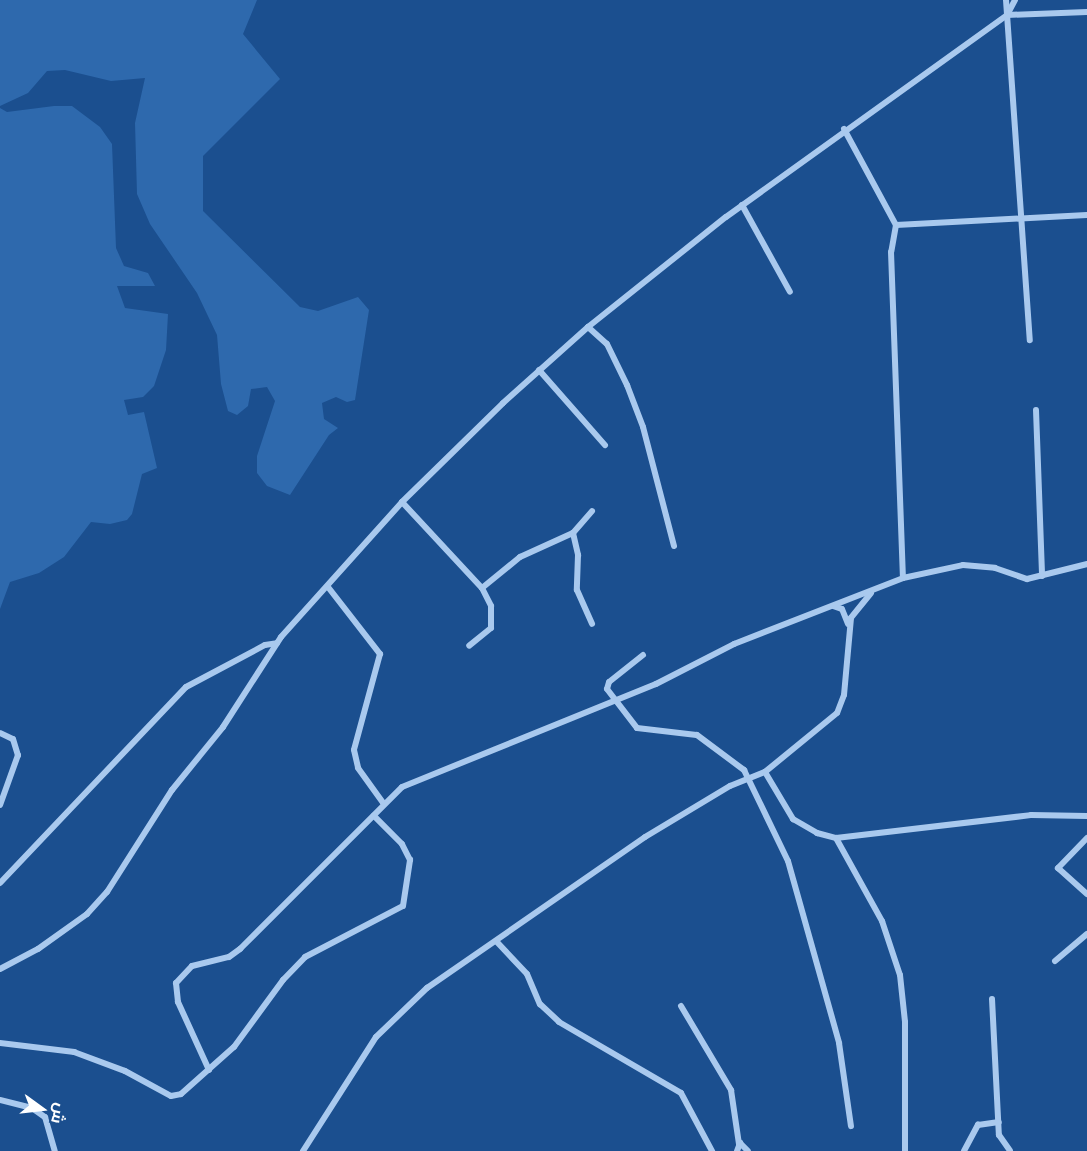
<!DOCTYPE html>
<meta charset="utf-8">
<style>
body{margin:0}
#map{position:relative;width:1087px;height:1151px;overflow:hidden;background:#1b4f8f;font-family:"Titillium Web",Cairo,sans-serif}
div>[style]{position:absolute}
.green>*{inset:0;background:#2e69ad}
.minor>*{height:6px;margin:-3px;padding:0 3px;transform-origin:3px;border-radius:3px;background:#a9c9ee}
span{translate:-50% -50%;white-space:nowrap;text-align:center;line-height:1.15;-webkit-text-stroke:5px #1b4f8f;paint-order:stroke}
.north{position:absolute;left:12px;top:1079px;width:60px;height:60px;-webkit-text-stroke:4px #1b4f8f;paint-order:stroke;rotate:105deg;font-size:16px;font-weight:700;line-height:24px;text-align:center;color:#fff}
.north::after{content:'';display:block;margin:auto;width:21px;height:27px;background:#fff;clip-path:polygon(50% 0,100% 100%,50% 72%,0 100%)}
</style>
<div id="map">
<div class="green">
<i style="clip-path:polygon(0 0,257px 0,243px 34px,280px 79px,203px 156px,203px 211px,300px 307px,318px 311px,358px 297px,369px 310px,355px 400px,347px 402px,336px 397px,322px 403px,324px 419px,338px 428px,329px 435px,290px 495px,267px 486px,257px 473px,257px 456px,275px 401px,267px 387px,251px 389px,248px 406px,237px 415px,228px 411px,221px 384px,217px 335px,197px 293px,150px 224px,137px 194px,135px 123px,145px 78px,111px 81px,65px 70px,47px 71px,28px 93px,0 106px)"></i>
<i style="clip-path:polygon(54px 106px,72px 106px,100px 127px,112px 144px,116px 248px,124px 266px,148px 273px,155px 286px,117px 286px,125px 308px,168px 314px,166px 350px,154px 386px,143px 397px,124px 400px,128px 415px,144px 412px,157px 468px,142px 474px,132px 514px,127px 520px,110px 524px,91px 522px,64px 557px,39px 573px,10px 582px,0 609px,0 108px,7px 112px)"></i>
</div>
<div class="minor">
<i style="left:1006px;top:0;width:341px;rotate:86deg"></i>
<i style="left:1007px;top:15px;width:80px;rotate:-2.1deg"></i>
<i style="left:844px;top:129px;width:109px;rotate:61.6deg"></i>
<i style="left:896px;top:225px;width:27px;rotate:100deg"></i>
<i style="left:891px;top:252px;width:326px;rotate:87.9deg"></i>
<i style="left:742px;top:205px;width:99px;rotate:61.1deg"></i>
<i style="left:896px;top:225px;width:191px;rotate:-3deg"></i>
<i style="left:588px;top:327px;width:25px;rotate:42deg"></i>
<i style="left:607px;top:344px;width:46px;rotate:64deg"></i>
<i style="left:627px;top:385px;width:45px;rotate:69.1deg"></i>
<i style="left:643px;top:427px;width:123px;rotate:75.4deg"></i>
<i style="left:539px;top:370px;width:100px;rotate:48.7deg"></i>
<i style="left:1036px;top:410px;width:166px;rotate:87.9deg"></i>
<i style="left:402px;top:502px;width:117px;rotate:47.1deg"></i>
<i style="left:482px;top:588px;width:20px;rotate:63deg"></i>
<i style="left:491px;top:606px;width:22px;rotate:90deg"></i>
<i style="left:491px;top:628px;width:28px;rotate:141deg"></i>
<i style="left:573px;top:533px;width:29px;rotate:-49deg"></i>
<i style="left:328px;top:587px;width:85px;rotate:52.2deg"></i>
<i style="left:380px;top:654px;width:99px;rotate:105.2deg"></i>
<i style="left:354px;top:750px;width:18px;rotate:77deg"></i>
<i style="left:358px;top:768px;width:44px;rotate:54.2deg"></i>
<i style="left:482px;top:588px;width:49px;rotate:-39.2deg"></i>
<i style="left:520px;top:557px;width:58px;rotate:-24.4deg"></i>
<i style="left:573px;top:533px;width:23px;rotate:77deg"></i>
<i style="left:578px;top:555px;width:35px;rotate:92deg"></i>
<i style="left:577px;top:590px;width:37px;rotate:66deg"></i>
<i style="left:871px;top:593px;width:32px;rotate:129deg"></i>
<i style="left:851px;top:618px;width:77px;rotate:95.2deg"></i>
<i style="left:844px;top:695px;width:19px;rotate:111deg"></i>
<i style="left:837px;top:713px;width:93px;rotate:140.7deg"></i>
<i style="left:765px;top:772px;width:55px;rotate:59.2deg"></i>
<i style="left:793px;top:819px;width:28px;rotate:30deg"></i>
<i style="left:817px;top:833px;width:20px;rotate:15deg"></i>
<i style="left:836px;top:838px;width:196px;rotate:-6.7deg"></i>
<i style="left:1031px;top:815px;width:56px;rotate:1deg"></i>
<i style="left:833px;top:606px;width:9px;rotate:18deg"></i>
<i style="left:842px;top:609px;width:16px;rotate:68deg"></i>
<i style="left:643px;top:655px;width:43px;rotate:141.5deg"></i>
<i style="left:609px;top:682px;width:7px;rotate:106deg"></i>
<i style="left:607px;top:689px;width:49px;rotate:52.4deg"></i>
<i style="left:637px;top:728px;width:60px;rotate:6.7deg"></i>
<i style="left:697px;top:735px;width:59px;rotate:36.7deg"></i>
<i style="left:744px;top:770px;width:101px;rotate:64.2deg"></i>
<i style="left:788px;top:861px;width:189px;rotate:74.3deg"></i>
<i style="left:839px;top:1043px;width:84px;rotate:81.8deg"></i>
<i style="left:0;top:733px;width:14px;rotate:25deg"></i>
<i style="left:13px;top:739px;width:17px;rotate:73deg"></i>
<i style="left:18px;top:755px;width:53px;rotate:109.8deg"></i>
<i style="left:836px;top:838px;width:95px;rotate:61deg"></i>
<i style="left:882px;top:921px;width:57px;rotate:71.6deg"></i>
<i style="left:900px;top:975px;width:47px;rotate:83.9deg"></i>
<i style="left:905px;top:1022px;width:129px;rotate:90deg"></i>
<i style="left:1087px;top:838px;width:42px;rotate:134deg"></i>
<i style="left:1058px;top:868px;width:39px;rotate:42deg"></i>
<i style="left:0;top:883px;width:270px;rotate:-46.5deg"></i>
<i style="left:186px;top:687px;width:89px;rotate:-28deg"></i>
<i style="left:265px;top:645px;width:12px;rotate:-9deg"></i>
<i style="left:496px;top:941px;width:45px;rotate:46.8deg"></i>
<i style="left:527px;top:974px;width:33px;rotate:67deg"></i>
<i style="left:540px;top:1004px;width:26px;rotate:43deg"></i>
<i style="left:559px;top:1022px;width:141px;rotate:30.2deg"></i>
<i style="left:681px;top:1093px;width:66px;rotate:61.9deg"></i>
<i style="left:1055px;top:961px;width:42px;rotate:-40.2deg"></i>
<i style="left:0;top:969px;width:43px;rotate:-27.8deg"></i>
<i style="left:38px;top:949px;width:60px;rotate:-35.5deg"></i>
<i style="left:87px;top:914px;width:30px;rotate:-48deg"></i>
<i style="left:107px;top:892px;width:121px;rotate:-57.5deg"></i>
<i style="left:172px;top:790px;width:81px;rotate:-51deg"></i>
<i style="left:223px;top:727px;width:107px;rotate:-57.2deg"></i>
<i style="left:281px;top:637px;width:181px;rotate:-48.1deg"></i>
<i style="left:402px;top:502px;width:141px;rotate:-44.4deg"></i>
<i style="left:503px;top:403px;width:114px;rotate:-41.8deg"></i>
<i style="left:588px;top:327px;width:176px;rotate:-38.6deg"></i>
<i style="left:726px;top:217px;width:346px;rotate:-35.7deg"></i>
<i style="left:1007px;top:15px;width:17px;rotate:-62deg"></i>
<i style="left:992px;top:999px;width:136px;rotate:87.1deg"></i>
<i style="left:999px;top:1135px;width:19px;rotate:55deg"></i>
<i style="left:681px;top:1006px;width:98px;rotate:59.2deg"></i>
<i style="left:731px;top:1090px;width:55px;rotate:81.6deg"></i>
<i style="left:0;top:1043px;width:75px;rotate:6.9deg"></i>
<i style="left:74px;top:1052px;width:54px;rotate:20.4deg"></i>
<i style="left:125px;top:1071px;width:52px;rotate:28.5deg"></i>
<i style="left:171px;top:1096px;width:10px;rotate:-11deg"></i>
<i style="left:181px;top:1094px;width:71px;rotate:-41.6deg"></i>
<i style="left:234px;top:1047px;width:83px;rotate:-53.8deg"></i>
<i style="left:283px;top:980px;width:32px;rotate:-46deg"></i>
<i style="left:305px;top:957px;width:110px;rotate:-27.5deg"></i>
<i style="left:403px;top:906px;width:47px;rotate:-81.3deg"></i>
<i style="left:410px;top:860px;width:18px;rotate:-117deg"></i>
<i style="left:402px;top:844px;width:40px;rotate:-135deg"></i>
<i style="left:209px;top:1070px;width:75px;rotate:-114.5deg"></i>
<i style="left:178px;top:1002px;width:19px;rotate:-96deg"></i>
<i style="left:176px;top:983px;width:23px;rotate:-47deg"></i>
<i style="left:192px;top:966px;width:38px;rotate:-14deg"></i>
<i style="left:229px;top:957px;width:14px;rotate:-36deg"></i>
<i style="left:240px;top:949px;width:229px;rotate:-45deg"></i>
<i style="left:402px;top:787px;width:274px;rotate:-22.1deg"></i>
<i style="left:656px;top:684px;width:88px;rotate:-27.1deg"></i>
<i style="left:734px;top:644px;width:181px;rotate:-21.3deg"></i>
<i style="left:903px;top:578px;width:61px;rotate:-12.2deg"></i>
<i style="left:963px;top:565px;width:32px;rotate:5deg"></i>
<i style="left:995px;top:568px;width:34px;rotate:19deg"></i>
<i style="left:1027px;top:579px;width:62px;rotate:-14deg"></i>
<i style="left:0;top:1100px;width:33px;rotate:14deg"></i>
<i style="left:32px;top:1108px;width:16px;rotate:35deg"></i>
<i style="left:45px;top:1117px;width:35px;rotate:74deg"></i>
<i style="left:303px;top:1151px;width:135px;rotate:-57.4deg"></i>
<i style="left:376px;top:1037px;width:71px;rotate:-43.9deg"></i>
<i style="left:427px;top:988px;width:265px;rotate:-34.7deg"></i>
<i style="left:645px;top:837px;width:99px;rotate:-31deg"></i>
<i style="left:730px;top:786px;width:38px;rotate:-22deg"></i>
<i style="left:737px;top:1151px;width:9px;rotate:-69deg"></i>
<i style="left:740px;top:1143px;width:11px;rotate:45deg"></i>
<i style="left:964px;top:1151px;width:30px;rotate:-62deg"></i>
<i style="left:978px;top:1125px;width:21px;rotate:-8deg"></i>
</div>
<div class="north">ش</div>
</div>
